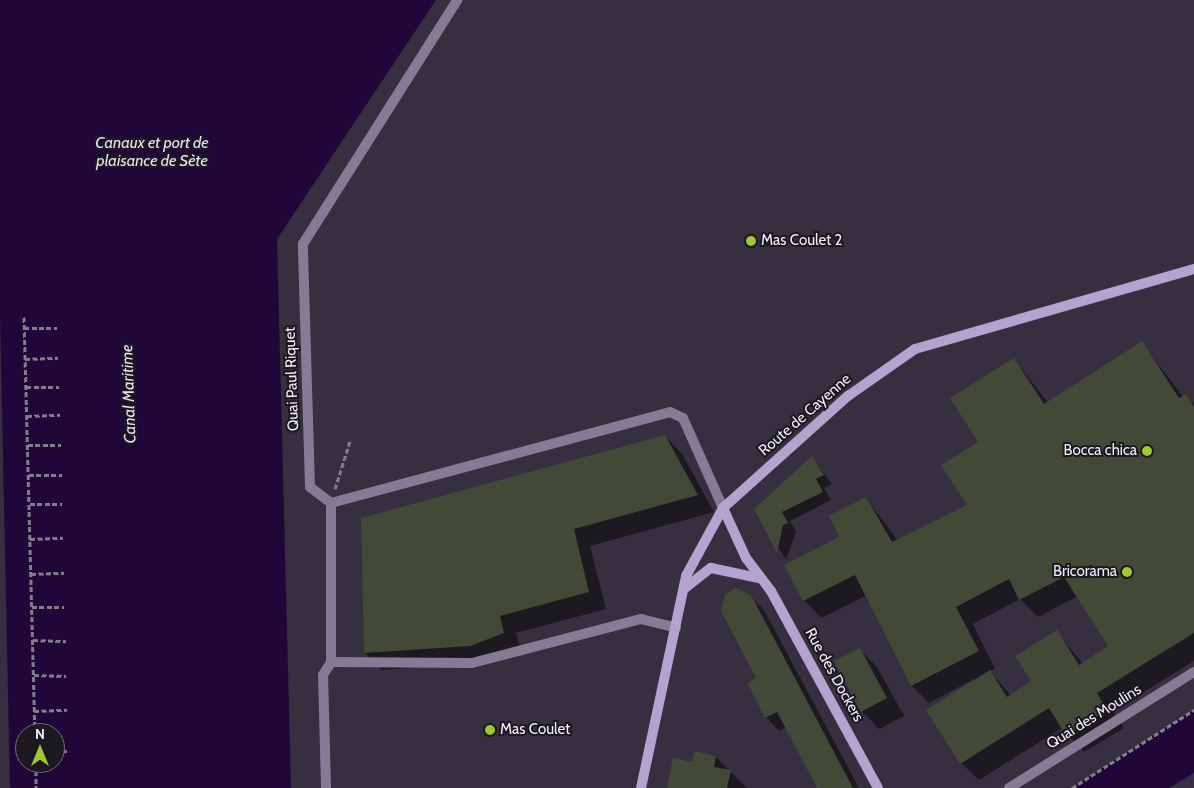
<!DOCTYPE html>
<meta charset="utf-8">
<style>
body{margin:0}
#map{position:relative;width:1194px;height:788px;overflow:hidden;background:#352f3f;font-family:Cabin,sans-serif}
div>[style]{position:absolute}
.water>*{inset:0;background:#200639}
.shadow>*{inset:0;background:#0007}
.building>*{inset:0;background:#424937}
.path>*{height:3px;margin-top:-1.5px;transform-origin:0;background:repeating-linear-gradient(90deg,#827d8b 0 5px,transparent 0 7.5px)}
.lane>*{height:10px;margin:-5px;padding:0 5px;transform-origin:5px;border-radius:5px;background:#857b95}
.street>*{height:10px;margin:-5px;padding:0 5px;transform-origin:5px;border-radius:5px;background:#857b95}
.secondary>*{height:10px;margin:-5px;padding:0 5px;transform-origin:5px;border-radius:5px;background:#b3a3ce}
.dots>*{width:14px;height:14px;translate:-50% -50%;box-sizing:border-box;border:2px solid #1b1820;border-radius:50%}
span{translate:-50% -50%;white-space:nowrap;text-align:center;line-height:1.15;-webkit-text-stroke:4px #1b1820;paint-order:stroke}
.poi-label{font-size:15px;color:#f0edf7}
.left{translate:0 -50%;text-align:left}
.right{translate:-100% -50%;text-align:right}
.street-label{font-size:15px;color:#f0edf7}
.water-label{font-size:16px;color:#e7e1f3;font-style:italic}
.north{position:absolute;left:15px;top:723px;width:50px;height:50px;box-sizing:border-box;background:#1b1820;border:1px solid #706d76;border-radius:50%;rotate:0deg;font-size:14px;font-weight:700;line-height:20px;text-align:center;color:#f0edf7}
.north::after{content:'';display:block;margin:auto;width:18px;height:22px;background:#9eca2e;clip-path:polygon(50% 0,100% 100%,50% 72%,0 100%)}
</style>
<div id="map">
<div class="water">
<i style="clip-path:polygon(evenodd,0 0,436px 0,277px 239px,291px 788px,10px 788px,0 314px,0 0,25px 733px,55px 733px,55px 763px,25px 763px,25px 733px)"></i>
<i style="clip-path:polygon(1194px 710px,1194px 773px,1169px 788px,1072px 788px)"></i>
</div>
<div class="shadow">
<i style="clip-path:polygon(evenodd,1142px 343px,1183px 397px,1194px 404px,1194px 661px,1113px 711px,1124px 728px,1084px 752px,1062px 728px,979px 780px,961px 763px,974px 679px,929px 703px,912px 686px,867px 595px,821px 618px,804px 600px,866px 498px,898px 541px,968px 505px,980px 443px,1014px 359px,1048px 403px,1142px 343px,1078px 596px,1109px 647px,1083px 664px,1056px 631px,1033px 681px,1011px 696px,990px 671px,995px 669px,973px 624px,1020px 599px,1038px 617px,1078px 596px)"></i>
<i style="clip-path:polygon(665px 436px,682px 454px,714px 512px,590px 546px,606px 609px,516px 633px,521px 650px,487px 662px,382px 670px,365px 653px)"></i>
<i style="clip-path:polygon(812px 458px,832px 484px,824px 488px,831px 500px,790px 521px,796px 532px,786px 560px,755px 509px)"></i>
<i style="clip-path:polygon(750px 596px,764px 610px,859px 788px,818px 788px,786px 727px,779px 731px,766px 717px)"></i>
<i style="clip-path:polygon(859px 649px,877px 667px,904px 716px,879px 729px,862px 711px)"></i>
<i style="clip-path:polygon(716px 757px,747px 788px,669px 788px,693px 764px)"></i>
</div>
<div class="building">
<i style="clip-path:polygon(1142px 341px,1179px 398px,1186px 394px,1194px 407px,1194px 633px,1097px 693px,1107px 710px,1066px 736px,1049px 708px,960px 764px,926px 710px,990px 670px,1007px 697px,1031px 681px,1015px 656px,1057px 630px,1079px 665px,1108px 646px,1064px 577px,1019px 600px,1009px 579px,956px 607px,979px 651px,911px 686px,855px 575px,803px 601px,784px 565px,839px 537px,829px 516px,866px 497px,892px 542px,967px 505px,941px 465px,978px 442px,950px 398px,1014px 358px,1044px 404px)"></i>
<i style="clip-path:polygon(665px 435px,698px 495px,574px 529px,589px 592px,500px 616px,504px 633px,470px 646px,364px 653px,361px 518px)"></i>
<i style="clip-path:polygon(812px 456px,824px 475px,816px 479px,823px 492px,782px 512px,788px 523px,783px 525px,777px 553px,754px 509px)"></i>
<i style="clip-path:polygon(736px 588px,751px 595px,853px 788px,817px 788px,777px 712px,765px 718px,747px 683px,756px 678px,721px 611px,725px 594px)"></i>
<i style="clip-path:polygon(860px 648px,887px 698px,861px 712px,834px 661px)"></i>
<i style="clip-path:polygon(694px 751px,716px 756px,714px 767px,731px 770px,727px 788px,667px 788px,673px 758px,692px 762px)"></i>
</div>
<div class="path">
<i style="left:24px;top:317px;width:416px;rotate:88.5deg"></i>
<i style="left:24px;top:328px;width:33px"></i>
<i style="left:25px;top:359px;width:33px;rotate:-2deg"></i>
<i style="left:26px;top:387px;width:33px"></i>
<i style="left:27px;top:416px;width:33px;rotate:-2deg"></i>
<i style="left:28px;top:445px;width:33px"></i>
<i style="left:29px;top:475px;width:33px"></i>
<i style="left:335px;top:489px;width:50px;rotate:-72.6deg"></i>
<i style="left:30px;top:504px;width:32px"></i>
<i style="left:30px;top:539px;width:33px;rotate:-2deg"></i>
<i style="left:31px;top:574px;width:33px;rotate:-2deg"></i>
<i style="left:32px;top:607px;width:32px"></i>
<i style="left:33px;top:640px;width:33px;rotate:2deg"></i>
<i style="left:34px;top:675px;width:32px;rotate:2deg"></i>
<i style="left:34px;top:711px;width:33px;rotate:-2deg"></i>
<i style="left:55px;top:752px;width:12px;rotate:-5deg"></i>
<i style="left:36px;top:763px;width:25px;rotate:90deg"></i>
<i style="left:1072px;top:788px;width:145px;rotate:-32.6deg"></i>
</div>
<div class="lane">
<i style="left:331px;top:503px;width:26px;rotate:-143deg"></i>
<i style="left:310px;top:487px;width:243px;rotate:-91.7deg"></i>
<i style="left:303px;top:244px;width:289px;rotate:-57.7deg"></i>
<i style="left:331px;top:503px;width:351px;rotate:-15deg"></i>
<i style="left:670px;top:412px;width:14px;rotate:25deg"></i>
<i style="left:683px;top:418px;width:98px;rotate:66deg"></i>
<i style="left:331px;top:662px;width:141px;rotate:0.4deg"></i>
<i style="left:472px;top:663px;width:175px;rotate:-14.6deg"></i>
<i style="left:641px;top:619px;width:36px;rotate:14deg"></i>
<i style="left:326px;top:788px;width:113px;rotate:-91.5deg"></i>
<i style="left:323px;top:675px;width:15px;rotate:-58deg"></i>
<i style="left:331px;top:662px;width:159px;rotate:-90deg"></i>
</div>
<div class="street">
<i style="left:1009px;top:788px;width:218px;rotate:-32.1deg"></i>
</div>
<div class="secondary">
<i style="left:723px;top:508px;width:55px;rotate:65.3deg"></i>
<i style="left:746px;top:558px;width:41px;rotate:52.9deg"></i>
<i style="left:771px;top:591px;width:224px;rotate:61.5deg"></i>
<i style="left:685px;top:588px;width:33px;rotate:-38deg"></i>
<i style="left:711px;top:568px;width:49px;rotate:11.8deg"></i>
<i style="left:641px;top:788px;width:217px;rotate:-78deg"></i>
<i style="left:686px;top:576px;width:77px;rotate:-61.4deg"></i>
<i style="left:723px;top:508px;width:168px;rotate:-41.9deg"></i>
<i style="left:848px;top:396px;width:82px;rotate:-35deg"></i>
<i style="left:915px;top:349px;width:290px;rotate:-16deg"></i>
</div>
<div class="dots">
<i style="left:751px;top:241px;background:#9eca2e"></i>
<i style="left:1147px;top:451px;background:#9eca2e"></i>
<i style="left:1127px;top:572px;background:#9eca2e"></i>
<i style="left:490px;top:730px;background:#9eca2e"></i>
</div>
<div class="poi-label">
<span class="left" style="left:761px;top:241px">Mas Coulet 2</span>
<span class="right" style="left:1137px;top:451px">Bocca chica</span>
<span class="right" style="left:1117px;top:572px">Bricorama</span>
<span class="left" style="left:500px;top:730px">Mas Coulet</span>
</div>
<div class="street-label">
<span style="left:292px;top:379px;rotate:-92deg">Quai Paul Riquet</span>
<span style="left:805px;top:415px;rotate:-41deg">Route de Cayenne</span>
<span style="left:834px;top:675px;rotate:61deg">Rue des Dockers</span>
<span style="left:1094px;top:717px;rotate:-32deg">Quai des Moulins</span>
</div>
<div class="water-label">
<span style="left:152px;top:152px">Canaux et port de<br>plaisance de Sète</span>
<span style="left:129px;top:394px;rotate:-92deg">Canal Maritime</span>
</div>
<div class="north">N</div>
</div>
